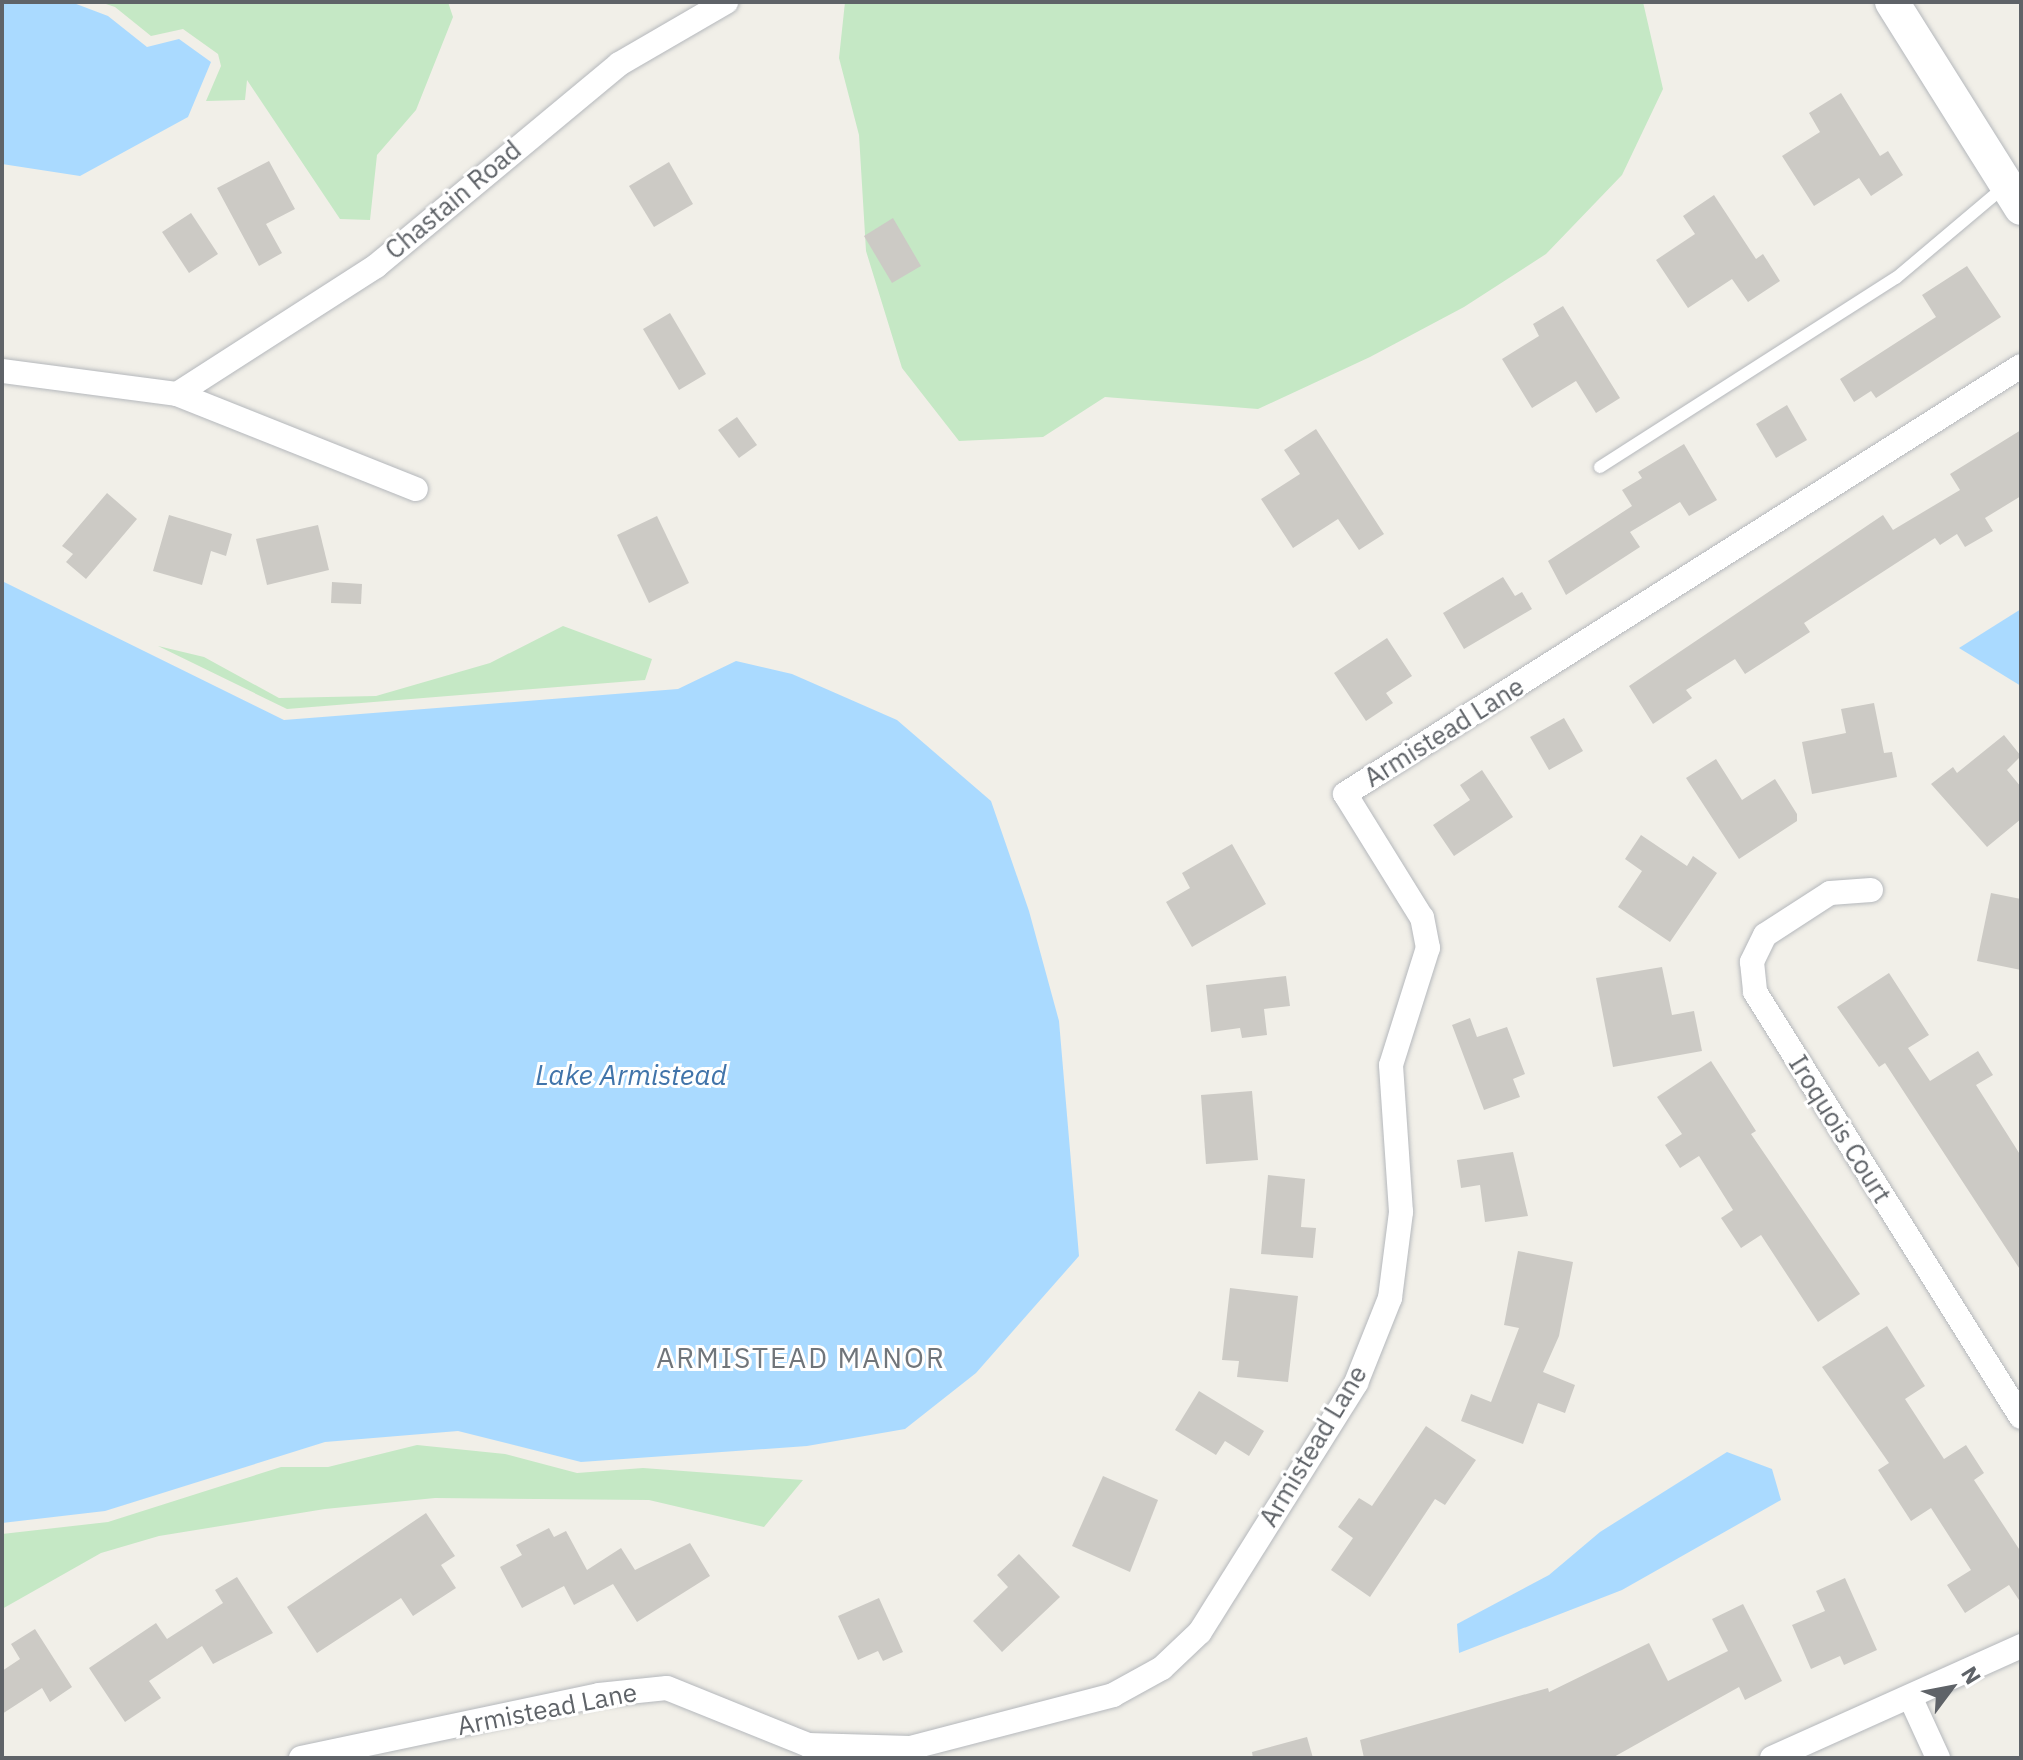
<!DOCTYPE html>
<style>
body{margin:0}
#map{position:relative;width:2023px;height:1760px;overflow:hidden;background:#f1efe8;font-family:"IBM Plex Sans",sans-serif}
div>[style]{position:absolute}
.green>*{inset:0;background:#c5e8c5}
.water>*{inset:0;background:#aadaff}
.building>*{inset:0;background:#cccac5}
.roads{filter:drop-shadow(0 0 2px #b5b8bc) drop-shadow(0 0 2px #b5b8bc)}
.lane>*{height:12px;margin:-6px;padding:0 6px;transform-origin:6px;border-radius:6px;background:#fff}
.street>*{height:24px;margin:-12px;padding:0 12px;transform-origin:12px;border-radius:12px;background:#fff}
.secondary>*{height:34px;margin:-17px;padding:0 17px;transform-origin:17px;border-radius:17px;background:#fff}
span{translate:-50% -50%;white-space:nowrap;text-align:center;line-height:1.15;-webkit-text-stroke:6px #fff;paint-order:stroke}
.street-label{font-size:26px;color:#5f6368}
.water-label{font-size:28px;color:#4174aa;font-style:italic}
.neighbourhood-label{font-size:28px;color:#70757a;letter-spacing:2px}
.frame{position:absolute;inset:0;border:4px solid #5f6368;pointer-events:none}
.north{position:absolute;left:1911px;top:1648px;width:80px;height:80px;-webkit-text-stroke:6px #fff;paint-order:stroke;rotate:58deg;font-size:22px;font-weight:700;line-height:32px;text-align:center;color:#5f6368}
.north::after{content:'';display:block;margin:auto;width:28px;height:36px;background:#5f6368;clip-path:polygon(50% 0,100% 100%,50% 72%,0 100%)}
</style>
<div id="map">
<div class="green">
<i style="clip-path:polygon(100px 2px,448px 2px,453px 17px,416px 110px,377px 155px,370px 220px,340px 219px,247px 80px,245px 100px,206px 101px,221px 66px,218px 54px,183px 29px,151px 36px,115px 7px)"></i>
<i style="clip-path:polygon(845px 2px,1643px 2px,1663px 89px,1622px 175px,1546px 254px,1464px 307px,1370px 357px,1258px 409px,1105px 397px,1043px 437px,959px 441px,902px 368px,866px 251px,859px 135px,839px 58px)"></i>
<i style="clip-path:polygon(563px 626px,652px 659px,645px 680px,287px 709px,158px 646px,204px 657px,279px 698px,376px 696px,490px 663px)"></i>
<i style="clip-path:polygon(417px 1445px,505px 1454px,577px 1473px,643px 1468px,803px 1480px,764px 1527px,649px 1500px,435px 1498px,325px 1509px,159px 1536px,101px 1553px,2px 1609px,2px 1534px,108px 1522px,281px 1467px,328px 1467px)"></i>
</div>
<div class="water">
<i style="clip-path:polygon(2px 2px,71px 2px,108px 16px,147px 47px,179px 39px,211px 62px,188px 117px,80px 176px,2px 164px)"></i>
<i style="clip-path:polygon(2px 581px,284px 720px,678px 689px,736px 661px,792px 674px,897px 720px,991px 801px,1029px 911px,1059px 1021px,1079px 1256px,976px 1373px,905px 1429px,807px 1446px,581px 1462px,458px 1431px,325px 1442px,105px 1511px,2px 1523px)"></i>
<i style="clip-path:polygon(2021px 609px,2021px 686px,1959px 648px)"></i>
<i style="clip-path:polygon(1727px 1452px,1772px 1469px,1781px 1500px,1622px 1590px,1459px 1653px,1457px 1624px,1549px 1575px,1600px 1532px)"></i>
</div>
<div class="building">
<i style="clip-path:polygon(1841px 93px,1880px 156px,1888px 151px,1903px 175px,1871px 196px,1859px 178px,1814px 206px,1782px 156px,1820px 132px,1809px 113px)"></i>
<i style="clip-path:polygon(269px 161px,295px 209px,266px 224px,282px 253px,259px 266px,217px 188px)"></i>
<i style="clip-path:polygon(669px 162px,693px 204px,654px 227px,629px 186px)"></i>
<i style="clip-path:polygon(1714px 195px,1756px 259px,1763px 254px,1780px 281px,1748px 302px,1732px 279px,1688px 308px,1656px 260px,1695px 234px,1683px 216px)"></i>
<i style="clip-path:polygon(191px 213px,218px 254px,189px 273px,162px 232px)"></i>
<i style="clip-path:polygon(893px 218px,921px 266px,892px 283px,864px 236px)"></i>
<i style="clip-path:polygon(1967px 266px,2001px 317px,1876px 398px,1871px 391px,1854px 402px,1840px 379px,1936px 317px,1922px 295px)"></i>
<i style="clip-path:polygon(1563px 306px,1620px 398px,1596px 413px,1576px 381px,1532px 408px,1502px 359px,1539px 336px,1533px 324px)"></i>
<i style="clip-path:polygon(670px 313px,706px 374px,679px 390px,643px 329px)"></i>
<i style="clip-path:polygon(1787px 405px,1807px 440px,1776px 458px,1756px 424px)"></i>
<i style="clip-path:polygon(737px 417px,757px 445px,739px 458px,718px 430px)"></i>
<i style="clip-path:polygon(1316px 429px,1384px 534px,1359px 550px,1338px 519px,1293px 548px,1261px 499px,1300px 474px,1284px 450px)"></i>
<i style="clip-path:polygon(2021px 430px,2021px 496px,1985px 518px,1993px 531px,1965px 547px,1957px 534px,1940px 545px,1935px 538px,1804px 623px,1810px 632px,1745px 674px,1735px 659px,1686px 690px,1692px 698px,1653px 724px,1629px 686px,1883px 515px,1893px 530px,1960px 490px,1950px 474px)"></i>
<i style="clip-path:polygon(1684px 444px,1717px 500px,1689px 516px,1680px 502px,1630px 532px,1640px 547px,1566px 595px,1548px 561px,1632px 506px,1622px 490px,1642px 478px,1638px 472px)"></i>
<i style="clip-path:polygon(107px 493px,137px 519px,86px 579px,66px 562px,73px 554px,62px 546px)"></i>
<i style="clip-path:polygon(169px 515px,232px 534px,226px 556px,211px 551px,202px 585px,153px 571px)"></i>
<i style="clip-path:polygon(657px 516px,689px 583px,649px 603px,617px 535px)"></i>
<i style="clip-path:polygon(318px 525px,329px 570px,267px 585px,256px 539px)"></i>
<i style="clip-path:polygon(1503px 577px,1515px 596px,1522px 592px,1532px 609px,1464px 649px,1443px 613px)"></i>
<i style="clip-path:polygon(332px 582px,362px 584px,361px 604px,331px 603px)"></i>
<i style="clip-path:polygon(1387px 638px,1412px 676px,1386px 693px,1393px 703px,1366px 721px,1334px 673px)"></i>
<i style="clip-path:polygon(1874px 703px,1884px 753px,1892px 752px,1897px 777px,1812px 794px,1802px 742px,1846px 733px,1841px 709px)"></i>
<i style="clip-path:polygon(1564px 718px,1583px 751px,1549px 770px,1530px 737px)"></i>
<i style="clip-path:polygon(2004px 735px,2021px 756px,2007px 770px,2021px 787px,2021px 819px,1987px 847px,1931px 784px,1953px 767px,1957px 773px)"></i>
<i style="clip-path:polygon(1716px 759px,1742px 800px,1775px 779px,1797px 814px,1797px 821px,1739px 859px,1686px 778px)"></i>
<i style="clip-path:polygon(1482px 770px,1513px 817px,1454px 856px,1433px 825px,1470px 800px,1460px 785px)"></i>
<i style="clip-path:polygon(1641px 835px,1687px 866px,1693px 856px,1717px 873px,1670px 942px,1618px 907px,1642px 871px,1625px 859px)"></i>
<i style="clip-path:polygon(1232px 844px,1266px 904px,1192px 947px,1166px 902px,1190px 888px,1182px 873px)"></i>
<i style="clip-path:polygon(1991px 893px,2021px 899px,2021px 970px,1977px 961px)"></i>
<i style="clip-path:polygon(1662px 967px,1672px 1015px,1694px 1011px,1702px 1051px,1613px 1067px,1596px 978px)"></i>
<i style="clip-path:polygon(1889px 973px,1929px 1035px,1908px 1048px,1930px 1081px,1978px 1051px,1993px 1075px,1976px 1085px,2021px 1156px,2021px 1271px,1885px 1063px,1879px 1067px,1837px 1007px)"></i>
<i style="clip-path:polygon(1286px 976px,1290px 1006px,1264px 1009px,1267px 1035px,1242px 1038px,1240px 1028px,1211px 1032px,1206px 985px)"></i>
<i style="clip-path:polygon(1470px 1018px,1477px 1037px,1507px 1027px,1525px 1074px,1513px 1079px,1520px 1097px,1484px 1110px,1452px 1025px)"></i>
<i style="clip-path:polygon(1711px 1061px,1756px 1131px,1751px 1134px,1860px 1294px,1818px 1322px,1761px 1235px,1741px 1248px,1721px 1218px,1733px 1210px,1699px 1156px,1680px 1168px,1665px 1145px,1682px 1134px,1657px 1097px)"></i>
<i style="clip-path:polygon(1252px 1091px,1258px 1160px,1206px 1164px,1201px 1095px)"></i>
<i style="clip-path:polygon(1513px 1152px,1528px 1216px,1485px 1222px,1480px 1185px,1461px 1188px,1457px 1160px)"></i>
<i style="clip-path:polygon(1268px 1175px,1305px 1179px,1301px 1227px,1316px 1228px,1313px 1258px,1261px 1254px)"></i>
<i style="clip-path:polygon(1518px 1251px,1573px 1262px,1559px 1336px,1543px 1372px,1575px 1385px,1565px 1413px,1538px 1403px,1523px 1444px,1461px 1421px,1471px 1394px,1491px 1402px,1519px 1328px,1504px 1325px)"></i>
<i style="clip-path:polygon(1230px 1288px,1298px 1296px,1288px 1382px,1237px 1377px,1239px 1361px,1222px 1360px)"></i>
<i style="clip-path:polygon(1887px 1326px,1925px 1386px,1905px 1399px,1944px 1459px,1966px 1445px,1984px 1473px,1974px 1480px,2021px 1552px,2021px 1603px,2009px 1585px,1965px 1613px,1947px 1585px,1971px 1570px,1931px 1508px,1911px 1521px,1878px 1470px,1889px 1463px,1822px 1367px)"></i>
<i style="clip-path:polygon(1199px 1391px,1264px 1431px,1249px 1456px,1225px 1441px,1216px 1455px,1175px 1430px)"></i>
<i style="clip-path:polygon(1426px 1426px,1476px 1460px,1445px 1505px,1435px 1499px,1370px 1597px,1331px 1570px,1353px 1538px,1338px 1527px,1359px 1498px,1372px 1506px)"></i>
<i style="clip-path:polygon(1103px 1476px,1158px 1500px,1130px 1572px,1072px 1546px)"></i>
<i style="clip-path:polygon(426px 1513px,455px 1556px,441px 1565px,456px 1588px,413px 1616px,401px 1598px,317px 1653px,287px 1607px)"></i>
<i style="clip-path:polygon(549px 1528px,554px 1537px,566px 1531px,587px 1570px,621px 1548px,635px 1570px,690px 1543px,710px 1576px,637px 1622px,613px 1584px,574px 1605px,564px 1586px,522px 1608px,500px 1567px,522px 1555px,516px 1545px)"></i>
<i style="clip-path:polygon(1019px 1554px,1060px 1597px,1002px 1652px,973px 1621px,1008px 1587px,997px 1575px)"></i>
<i style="clip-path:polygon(237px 1577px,273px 1633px,213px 1664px,202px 1646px,149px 1681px,161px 1698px,125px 1722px,89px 1668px,156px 1623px,167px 1639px,223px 1603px,215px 1590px)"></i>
<i style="clip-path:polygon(1845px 1578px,1877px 1650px,1844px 1665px,1840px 1656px,1811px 1669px,1792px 1625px,1825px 1611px,1816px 1591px)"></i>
<i style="clip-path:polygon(879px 1598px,903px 1652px,883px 1661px,878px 1651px,858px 1660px,838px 1616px)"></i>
<i style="clip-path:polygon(1743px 1604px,1782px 1681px,1745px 1700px,1739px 1687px,1612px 1758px,1364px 1758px,1360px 1740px,1548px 1688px,1549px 1692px,1649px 1643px,1668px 1681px,1728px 1651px,1712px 1619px)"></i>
<i style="clip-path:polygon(35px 1629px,72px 1687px,50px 1702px,42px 1688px,2px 1714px,2px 1671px,20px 1659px,11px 1644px)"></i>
<i style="clip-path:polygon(1307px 1737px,1313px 1758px,1253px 1758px,1252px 1752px)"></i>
</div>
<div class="roads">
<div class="lane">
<i style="left:1600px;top:467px;width:351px;rotate:-32.6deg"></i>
<i style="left:1896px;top:278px;width:141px;rotate:-40.1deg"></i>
</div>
<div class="street">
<i style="left:2px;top:371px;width:177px;rotate:7.5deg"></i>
<i style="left:177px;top:394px;width:237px;rotate:-32.7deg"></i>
<i style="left:376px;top:266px;width:316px;rotate:-39.7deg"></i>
<i style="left:619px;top:64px;width:124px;rotate:-30.1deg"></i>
<i style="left:177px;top:394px;width:257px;rotate:21.7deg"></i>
<i style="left:1871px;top:890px;width:41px;rotate:175.8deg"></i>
<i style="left:1830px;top:893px;width:77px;rotate:147.1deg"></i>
<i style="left:1765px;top:935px;width:30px;rotate:116deg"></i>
<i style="left:1752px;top:962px;width:30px;rotate:84deg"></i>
<i style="left:1755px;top:992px;width:501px;rotate:57.96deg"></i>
<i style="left:1911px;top:1699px;width:65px;rotate:65.4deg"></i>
<i style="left:301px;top:1758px;width:305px;rotate:-11.9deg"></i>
<i style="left:599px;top:1695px;width:68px;rotate:-5.9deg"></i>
<i style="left:667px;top:1688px;width:152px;rotate:22deg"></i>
<i style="left:808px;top:1745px;width:102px;rotate:1.7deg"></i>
<i style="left:910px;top:1748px;width:210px;rotate:-14.6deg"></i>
<i style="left:1113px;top:1695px;width:56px;rotate:-28.9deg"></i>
<i style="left:1162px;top:1668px;width:52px;rotate:-43.5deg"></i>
<i style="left:1200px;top:1632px;width:294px;rotate:-57.9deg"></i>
<i style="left:1356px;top:1383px;width:92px;rotate:-68.2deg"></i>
<i style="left:1390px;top:1298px;width:87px;rotate:-82.7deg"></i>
<i style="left:1401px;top:1212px;width:147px;rotate:-93.9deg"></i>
<i style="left:1391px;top:1065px;width:123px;rotate:-72.5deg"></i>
<i style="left:1428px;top:948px;width:31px;rotate:-101deg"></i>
<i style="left:1422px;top:918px;width:146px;rotate:-121.8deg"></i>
<i style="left:1345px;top:794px;width:800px;rotate:-32.34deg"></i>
<i style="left:1772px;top:1758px;width:273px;rotate:-24.2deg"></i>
</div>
<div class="secondary">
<i style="left:1892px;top:2px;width:243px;rotate:57.9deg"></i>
</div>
</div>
<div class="street-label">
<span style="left:453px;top:200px;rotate:-40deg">Chastain Road</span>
<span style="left:1444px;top:732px;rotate:-32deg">Armistead Lane</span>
<span style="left:1840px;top:1129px;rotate:58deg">Iroquois Court</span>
<span style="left:1313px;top:1446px;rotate:-59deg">Armistead Lane</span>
<span style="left:547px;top:1709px;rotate:-11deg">Armistead Lane</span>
</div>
<div class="water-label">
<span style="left:631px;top:1075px">Lake Armistead</span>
</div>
<div class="neighbourhood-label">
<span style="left:801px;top:1358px">ARMISTEAD MANOR</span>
</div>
<div class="frame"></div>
<div class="north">N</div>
</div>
